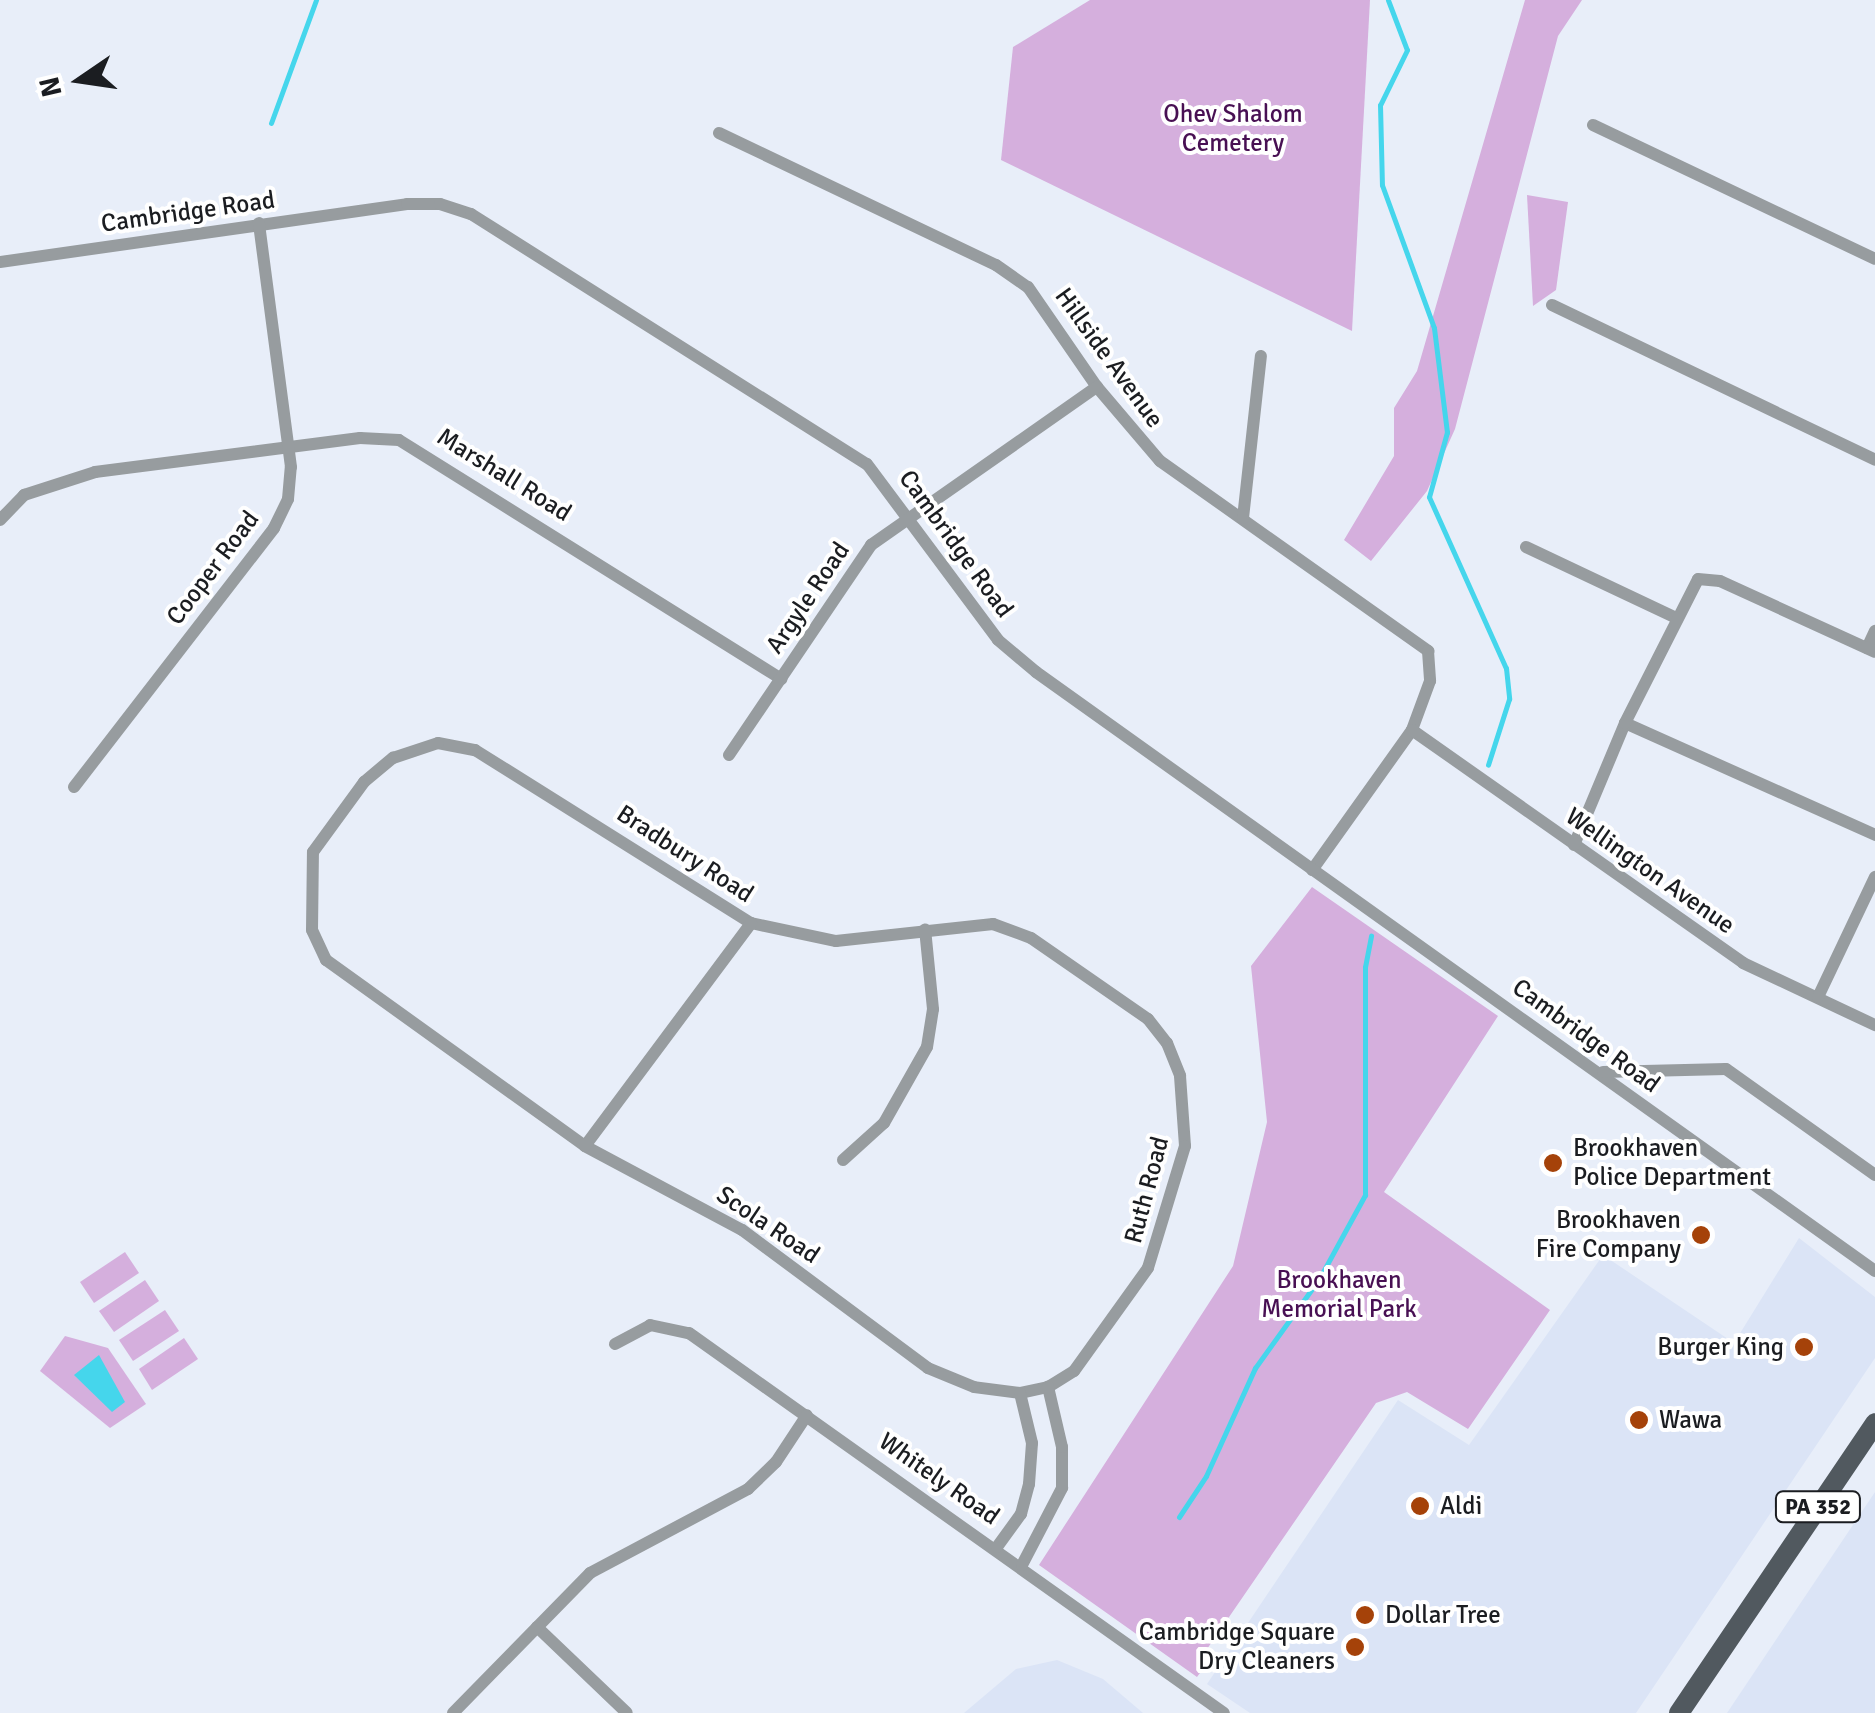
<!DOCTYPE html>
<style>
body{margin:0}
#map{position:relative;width:1875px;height:1713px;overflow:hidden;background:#e8eef9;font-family:Signika,sans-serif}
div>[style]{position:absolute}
.built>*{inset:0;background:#dbe4f6}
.green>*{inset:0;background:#d5afdd}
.water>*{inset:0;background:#45d6ec}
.stream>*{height:5px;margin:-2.5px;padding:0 2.5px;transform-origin:2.5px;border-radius:2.5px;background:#45d6ec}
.street>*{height:12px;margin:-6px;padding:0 6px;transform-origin:6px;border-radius:6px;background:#979c9f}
.primary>*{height:20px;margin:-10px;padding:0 10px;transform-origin:10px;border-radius:10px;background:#51595f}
.dots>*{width:28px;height:28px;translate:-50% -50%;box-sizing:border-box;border:5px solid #fff;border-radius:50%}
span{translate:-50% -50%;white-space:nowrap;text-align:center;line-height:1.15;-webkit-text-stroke:8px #fff;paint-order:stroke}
.shield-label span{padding:2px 8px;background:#fff;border:2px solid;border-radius:8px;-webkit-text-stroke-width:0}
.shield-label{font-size:22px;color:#1b1d21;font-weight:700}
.park-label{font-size:25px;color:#481053}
.street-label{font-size:25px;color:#1b1d21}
.poi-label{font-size:25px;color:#1b1d21}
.left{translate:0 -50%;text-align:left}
.right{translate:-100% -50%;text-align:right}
.north{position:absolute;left:30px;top:30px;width:100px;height:100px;-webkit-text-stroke:8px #fff;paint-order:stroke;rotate:257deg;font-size:28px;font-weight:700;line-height:40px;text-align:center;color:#1b1d21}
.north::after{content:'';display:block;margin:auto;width:35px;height:45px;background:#1b1d21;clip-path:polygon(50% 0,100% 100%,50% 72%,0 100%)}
</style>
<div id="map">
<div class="built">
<i style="clip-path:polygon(1799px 1238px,1875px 1297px,1875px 1358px,1636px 1713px,1250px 1713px,1207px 1684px,1398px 1400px,1469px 1445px,1603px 1255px,1734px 1343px)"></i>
<i style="clip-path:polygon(1875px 1492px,1875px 1713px,1727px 1713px)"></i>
<i style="clip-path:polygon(1057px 1660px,1103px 1679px,1143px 1713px,964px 1713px,1016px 1669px)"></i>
</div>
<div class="green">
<i style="clip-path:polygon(1090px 0,1370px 0,1352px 331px,1001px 160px,1013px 47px)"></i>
<i style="clip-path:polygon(1525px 0,1582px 0,1558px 36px,1455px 429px,1427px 491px,1371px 561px,1344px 540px,1394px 456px,1394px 408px,1417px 371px)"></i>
<i style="clip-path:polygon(1527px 195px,1568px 202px,1556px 290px,1533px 306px)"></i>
<i style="clip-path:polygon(1312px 887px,1498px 1016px,1384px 1192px,1550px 1310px,1468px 1429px,1407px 1392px,1376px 1403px,1205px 1652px,1208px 1662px,1197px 1677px,1039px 1565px,1233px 1266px,1267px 1122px,1251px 966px)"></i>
<i style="clip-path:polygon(125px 1252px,139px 1273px,94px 1303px,80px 1282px)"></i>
<i style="clip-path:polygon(145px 1280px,159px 1301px,114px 1332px,99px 1311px)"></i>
<i style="clip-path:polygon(165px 1310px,179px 1331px,133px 1361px,119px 1340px)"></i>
<i style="clip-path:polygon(65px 1336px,108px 1348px,146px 1404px,110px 1428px,40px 1371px)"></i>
<i style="clip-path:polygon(184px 1338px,198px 1359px,152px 1390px,139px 1369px)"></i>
</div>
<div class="water">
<i style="clip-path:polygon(99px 1355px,125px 1402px,112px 1412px,74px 1375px)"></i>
</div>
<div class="stream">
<i style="left:1388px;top:0;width:53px;rotate:69.2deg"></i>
<i style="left:1407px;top:50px;width:61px;rotate:116.1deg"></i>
<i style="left:1380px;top:105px;width:80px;rotate:88.6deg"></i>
<i style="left:1382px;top:185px;width:152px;rotate:70deg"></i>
<i style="left:1434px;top:328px;width:105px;rotate:82.9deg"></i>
<i style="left:1447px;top:432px;width:67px;rotate:105.5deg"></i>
<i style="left:1429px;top:497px;width:188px;rotate:65.8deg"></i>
<i style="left:1506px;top:668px;width:31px;rotate:84deg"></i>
<i style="left:1509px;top:699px;width:69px;rotate:107.7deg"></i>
<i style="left:271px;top:123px;width:131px;rotate:-69.9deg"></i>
<i style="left:1179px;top:1517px;width:49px;rotate:-56.6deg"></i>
<i style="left:1206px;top:1476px;width:119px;rotate:-65.6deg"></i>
<i style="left:1255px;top:1368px;width:110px;rotate:-54.3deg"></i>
<i style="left:1319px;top:1279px;width:96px;rotate:-61.3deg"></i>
<i style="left:1365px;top:1195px;width:228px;rotate:-90deg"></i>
<i style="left:1365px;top:967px;width:32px;rotate:-79deg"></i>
</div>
<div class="street">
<i style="left:1593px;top:125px;width:312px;rotate:25.4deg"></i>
<i style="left:719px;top:133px;width:307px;rotate:25.5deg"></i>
<i style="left:996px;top:265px;width:39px;rotate:35deg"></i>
<i style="left:1028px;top:287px;width:121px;rotate:55.4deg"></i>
<i style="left:1097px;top:387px;width:97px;rotate:49.6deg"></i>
<i style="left:1160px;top:461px;width:329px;rotate:35.3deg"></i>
<i style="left:1428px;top:651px;width:30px;rotate:86deg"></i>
<i style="left:1430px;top:681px;width:52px;rotate:110.2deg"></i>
<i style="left:1412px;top:730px;width:172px;rotate:125.5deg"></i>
<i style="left:0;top:262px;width:411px;rotate:-8.1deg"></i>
<i style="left:407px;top:204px;width:33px"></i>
<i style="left:440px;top:204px;width:33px;rotate:18deg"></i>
<i style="left:471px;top:214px;width:468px;rotate:32.3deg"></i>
<i style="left:867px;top:464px;width:219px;rotate:53.3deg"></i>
<i style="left:998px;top:640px;width:50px;rotate:40.1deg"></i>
<i style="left:1036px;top:672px;width:1031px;rotate:35.52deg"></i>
<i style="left:1552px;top:305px;width:358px;rotate:25.6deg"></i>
<i style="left:1243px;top:518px;width:163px;rotate:-83.7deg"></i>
<i style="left:0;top:520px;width:35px;rotate:-46deg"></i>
<i style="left:24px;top:495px;width:75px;rotate:-17.9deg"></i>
<i style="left:95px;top:472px;width:267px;rotate:-7.3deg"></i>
<i style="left:360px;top:438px;width:39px;rotate:3deg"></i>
<i style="left:399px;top:440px;width:451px;rotate:32deg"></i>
<i style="left:1526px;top:547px;width:166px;rotate:25.3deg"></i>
<i style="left:1867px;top:648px;width:19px;rotate:-65deg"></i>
<i style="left:1625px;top:723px;width:274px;rotate:24.1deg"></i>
<i style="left:1412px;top:730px;width:405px;rotate:35.1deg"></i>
<i style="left:1743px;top:963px;width:146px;rotate:25.2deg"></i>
<i style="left:438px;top:743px;width:38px;rotate:11deg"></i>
<i style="left:475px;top:750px;width:326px;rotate:32.1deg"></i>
<i style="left:751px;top:923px;width:87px;rotate:12deg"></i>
<i style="left:836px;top:941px;width:158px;rotate:-6.2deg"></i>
<i style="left:993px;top:924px;width:40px;rotate:20.2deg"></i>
<i style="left:1031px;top:938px;width:142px;rotate:34.7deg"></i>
<i style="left:1148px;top:1019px;width:31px;rotate:52deg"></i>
<i style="left:1167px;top:1043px;width:35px;rotate:68deg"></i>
<i style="left:1180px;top:1076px;width:70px;rotate:85.9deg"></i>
<i style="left:1185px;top:1146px;width:127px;rotate:106.9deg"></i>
<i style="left:1148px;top:1268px;width:127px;rotate:125.7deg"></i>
<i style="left:1074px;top:1371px;width:31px;rotate:148deg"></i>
<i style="left:1048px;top:1387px;width:29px;rotate:168deg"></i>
<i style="left:1020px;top:1393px;width:46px;rotate:-172.6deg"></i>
<i style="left:974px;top:1387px;width:50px;rotate:-157.6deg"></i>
<i style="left:928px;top:1368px;width:232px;rotate:-143.4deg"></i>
<i style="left:742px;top:1230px;width:178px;rotate:-151.9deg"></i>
<i style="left:585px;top:1146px;width:319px;rotate:-144.3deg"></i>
<i style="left:326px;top:960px;width:33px;rotate:-115deg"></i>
<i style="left:312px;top:930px;width:78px;rotate:-89.3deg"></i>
<i style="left:313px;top:852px;width:87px;rotate:-53.9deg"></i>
<i style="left:364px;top:782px;width:38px;rotate:-40deg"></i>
<i style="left:393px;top:758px;width:47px;rotate:-18.4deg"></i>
<i style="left:729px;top:755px;width:254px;rotate:-55.9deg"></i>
<i style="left:871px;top:545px;width:276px;rotate:-35deg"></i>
<i style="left:74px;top:787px;width:327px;rotate:-52.3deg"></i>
<i style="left:274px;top:528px;width:32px;rotate:-64deg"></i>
<i style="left:288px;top:499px;width:32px;rotate:-85deg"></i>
<i style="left:291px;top:467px;width:246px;rotate:-97.5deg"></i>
<i style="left:1574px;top:845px;width:132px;rotate:-67.3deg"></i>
<i style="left:1625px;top:723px;width:161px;rotate:-63.1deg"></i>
<i style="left:1698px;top:579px;width:22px;rotate:5deg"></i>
<i style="left:1720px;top:581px;width:170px;rotate:24.6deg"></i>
<i style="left:1818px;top:997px;width:133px;rotate:-64.6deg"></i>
<i style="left:1603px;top:1072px;width:123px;rotate:-1.4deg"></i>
<i style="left:1726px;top:1069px;width:183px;rotate:35.4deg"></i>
<i style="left:585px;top:1146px;width:278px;rotate:-53.3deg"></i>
<i style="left:843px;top:1160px;width:55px;rotate:-42.1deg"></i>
<i style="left:884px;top:1123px;width:87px;rotate:-60.5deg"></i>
<i style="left:927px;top:1047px;width:38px;rotate:-81deg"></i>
<i style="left:933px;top:1009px;width:80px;rotate:-95.7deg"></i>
<i style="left:615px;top:1344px;width:40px;rotate:-28deg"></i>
<i style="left:650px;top:1325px;width:40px;rotate:12deg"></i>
<i style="left:689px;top:1333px;width:656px;rotate:35.39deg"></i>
<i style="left:997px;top:1547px;width:41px;rotate:-54deg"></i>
<i style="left:1021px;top:1514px;width:31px;rotate:-75deg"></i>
<i style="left:1029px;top:1484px;width:41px;rotate:-85.8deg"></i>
<i style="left:1032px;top:1443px;width:51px;rotate:-103.5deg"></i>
<i style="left:1022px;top:1565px;width:87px;rotate:-62.5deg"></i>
<i style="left:1062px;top:1488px;width:41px;rotate:-90deg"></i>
<i style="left:1062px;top:1447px;width:62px;rotate:-103.1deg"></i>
<i style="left:537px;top:1627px;width:124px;rotate:43.7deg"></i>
<i style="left:453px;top:1713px;width:196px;rotate:-45.6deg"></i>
<i style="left:590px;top:1573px;width:179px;rotate:-28deg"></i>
<i style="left:748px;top:1489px;width:39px;rotate:-44deg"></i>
<i style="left:776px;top:1462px;width:56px;rotate:-56.6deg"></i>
</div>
<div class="primary">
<i style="left:1679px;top:1713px;width:350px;rotate:-55.9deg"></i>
</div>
<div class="dots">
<i style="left:1553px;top:1163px;background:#a54209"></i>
<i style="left:1701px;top:1235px;background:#a54209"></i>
<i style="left:1804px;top:1347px;background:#a54209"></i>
<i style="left:1639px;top:1420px;background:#a54209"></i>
<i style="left:1420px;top:1506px;background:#a54209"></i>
<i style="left:1365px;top:1615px;background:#a54209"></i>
<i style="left:1355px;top:1647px;background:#a54209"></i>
</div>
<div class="shield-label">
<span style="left:1818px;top:1507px">PA 352</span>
</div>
<div class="park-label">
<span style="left:1233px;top:129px">Ohev Shalom<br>Cemetery</span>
<span style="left:1339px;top:1295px">Brookhaven<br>Memorial Park</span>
</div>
<div class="street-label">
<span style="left:188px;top:212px;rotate:-8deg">Cambridge Road</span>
<span style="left:1109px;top:358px;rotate:54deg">Hillside Avenue</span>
<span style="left:504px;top:475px;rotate:32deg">Marshall Road</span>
<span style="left:956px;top:544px;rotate:54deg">Cambridge Road</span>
<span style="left:213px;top:568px;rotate:-53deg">Cooper Road</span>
<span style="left:808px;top:598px;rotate:-56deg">Argyle Road</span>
<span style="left:685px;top:854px;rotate:33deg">Bradbury Road</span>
<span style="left:1650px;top:871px;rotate:35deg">Wellington Avenue</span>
<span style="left:1586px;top:1036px;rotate:36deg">Cambridge Road</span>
<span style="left:1147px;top:1190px;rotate:-75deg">Ruth Road</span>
<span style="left:768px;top:1225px;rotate:34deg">Scola Road</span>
<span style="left:939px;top:1479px;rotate:35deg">Whitely Road</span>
</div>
<div class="poi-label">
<span class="left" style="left:1573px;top:1163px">Brookhaven<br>Police Department</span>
<span class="right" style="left:1681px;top:1235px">Brookhaven<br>Fire Company</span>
<span class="right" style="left:1784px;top:1347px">Burger King</span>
<span class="left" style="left:1659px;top:1420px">Wawa</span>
<span class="left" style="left:1440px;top:1506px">Aldi</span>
<span class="left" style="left:1385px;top:1615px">Dollar Tree</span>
<span class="right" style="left:1335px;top:1647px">Cambridge Square<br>Dry Cleaners</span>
</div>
<div class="north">N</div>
</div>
